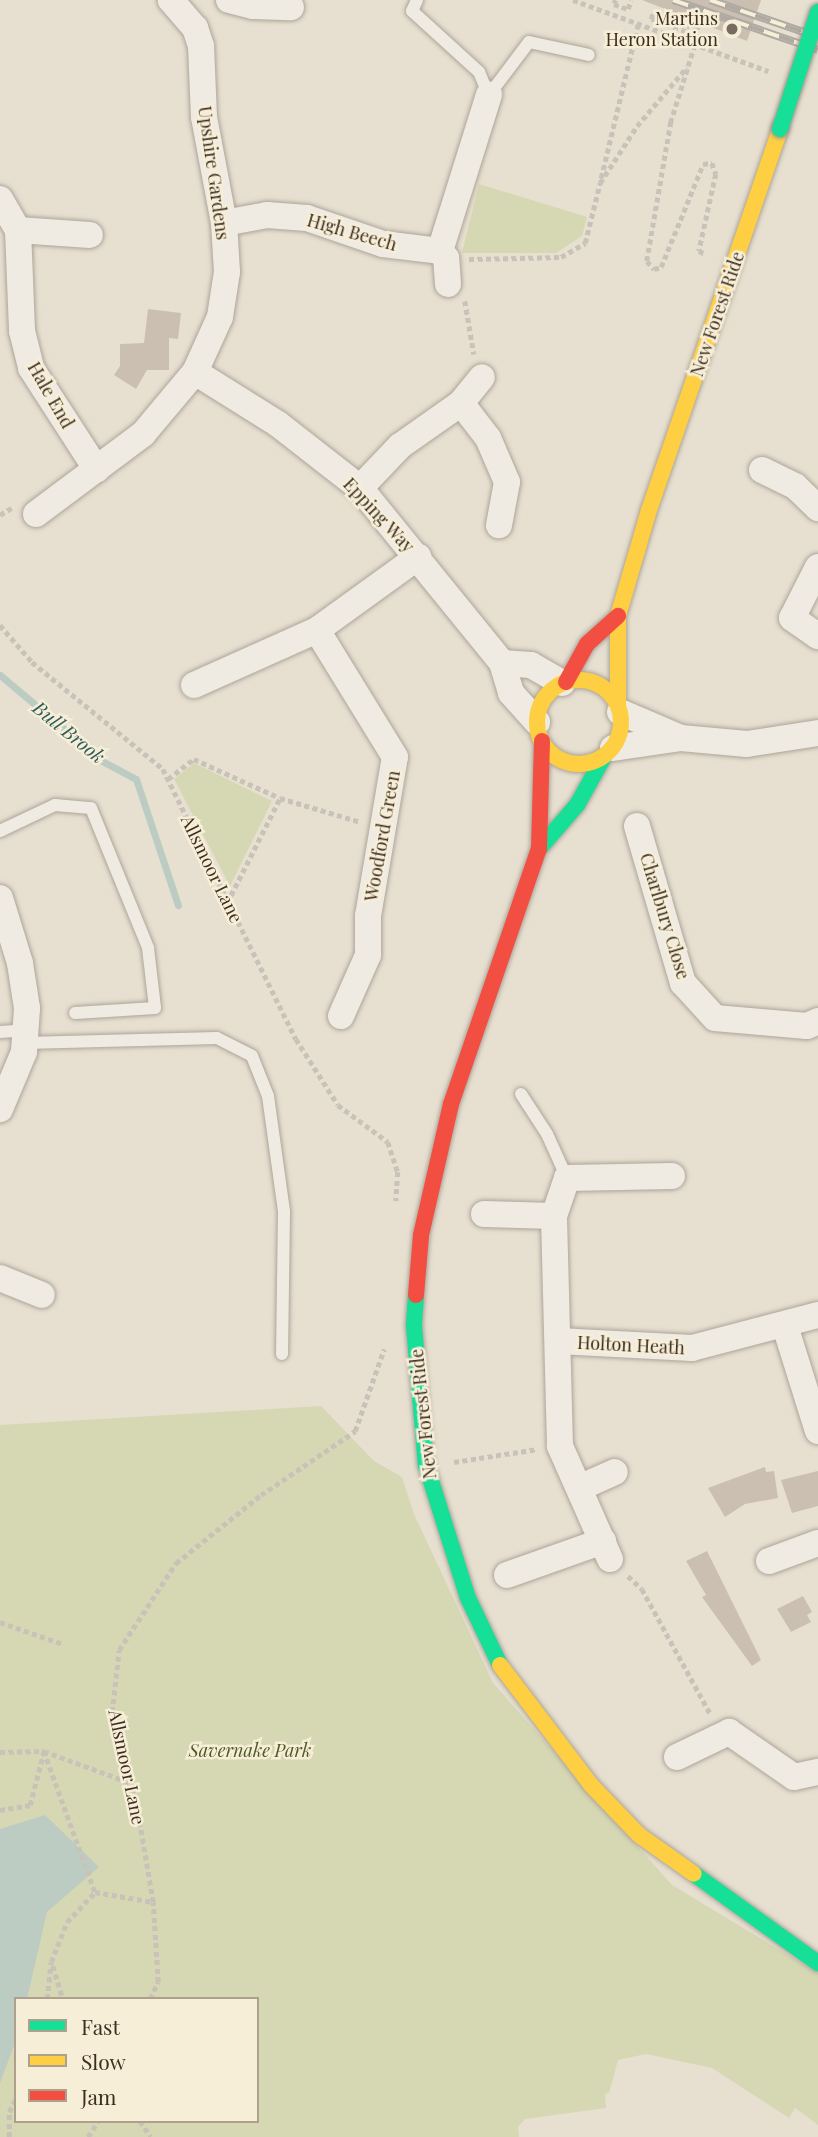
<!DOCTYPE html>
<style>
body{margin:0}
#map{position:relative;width:818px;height:2137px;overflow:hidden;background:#e7e0d1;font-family:"Playfair Display",serif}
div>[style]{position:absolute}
.green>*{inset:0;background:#d6d7b3}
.water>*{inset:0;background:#bcccc2}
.stream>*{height:7px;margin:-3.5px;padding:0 3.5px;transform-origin:3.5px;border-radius:3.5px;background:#bcccc2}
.building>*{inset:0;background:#cbbfb2}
.path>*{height:4.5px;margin-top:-2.25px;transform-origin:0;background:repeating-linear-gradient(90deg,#c8c2b9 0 5px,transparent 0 8.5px)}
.roads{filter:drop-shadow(0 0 2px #ada599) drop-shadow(0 0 2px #ada599)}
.lane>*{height:12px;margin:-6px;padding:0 6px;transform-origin:6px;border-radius:6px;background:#efebe3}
.street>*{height:26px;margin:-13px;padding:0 13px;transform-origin:13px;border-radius:13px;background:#efebe3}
.fast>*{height:16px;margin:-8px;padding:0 8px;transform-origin:8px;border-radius:8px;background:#16e098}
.slow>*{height:16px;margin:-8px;padding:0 8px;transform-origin:8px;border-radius:8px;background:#ffcf43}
.slow>.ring{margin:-8px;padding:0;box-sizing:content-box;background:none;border:16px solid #ffcf43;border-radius:50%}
.jam>*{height:16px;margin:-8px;padding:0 8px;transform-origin:8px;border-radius:8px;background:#f24e42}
.rail>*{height:8px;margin-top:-4px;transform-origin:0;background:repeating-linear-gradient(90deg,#f7eed8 0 16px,#afaaa2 0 32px);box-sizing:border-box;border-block:2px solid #afaaa2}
.bridges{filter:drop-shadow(0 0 2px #9c958a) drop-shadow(0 0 2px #9c958a)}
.fast-bridge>*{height:16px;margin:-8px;padding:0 8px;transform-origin:8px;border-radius:8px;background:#16e098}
.dots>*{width:19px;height:19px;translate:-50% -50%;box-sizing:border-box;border:4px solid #f7eed8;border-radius:50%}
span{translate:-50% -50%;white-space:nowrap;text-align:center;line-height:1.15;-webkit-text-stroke:5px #f7eed8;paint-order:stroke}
.poi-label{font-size:18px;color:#3d2e20}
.right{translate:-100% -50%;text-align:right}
.street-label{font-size:18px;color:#3d2e20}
.park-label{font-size:18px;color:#4d5a26;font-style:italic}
.water-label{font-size:19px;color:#2f5d5a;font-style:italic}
.legend{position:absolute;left:14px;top:1997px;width:245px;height:126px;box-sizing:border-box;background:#f7eed8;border:2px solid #ada18e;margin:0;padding:9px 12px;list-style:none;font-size:21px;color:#3d2e20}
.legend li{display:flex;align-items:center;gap:14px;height:35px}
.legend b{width:35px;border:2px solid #ada18e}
</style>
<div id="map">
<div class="green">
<i style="clip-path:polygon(479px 184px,587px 217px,582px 236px,556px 253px,462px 253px)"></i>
<i style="clip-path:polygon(194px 763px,272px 801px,230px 886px,174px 779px)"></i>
<i style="clip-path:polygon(evenodd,321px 1406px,374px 1461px,402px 1477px,414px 1514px,493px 1683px,672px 1885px,818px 1973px,818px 2125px,795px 2108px,789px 2118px,712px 2068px,646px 2054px,618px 2060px,609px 2093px,605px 2094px,606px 2108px,525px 2119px,518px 2127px,519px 2137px,0 2137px,0 1425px,321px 1406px,16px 1999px,257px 1999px,257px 2121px,16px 2121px,16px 1999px)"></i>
</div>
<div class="water">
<i style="clip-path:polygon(45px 1815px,99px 1867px,47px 1912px,27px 1999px,16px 1999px,16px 2040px,0 2083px,0 1829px)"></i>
</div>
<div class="stream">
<i style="left:0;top:675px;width:133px;rotate:40.1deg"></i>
<i style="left:102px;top:761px;width:38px;rotate:28deg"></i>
<i style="left:136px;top:779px;width:133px;rotate:71.6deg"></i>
</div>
<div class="building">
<i style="clip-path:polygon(642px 0,761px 0,747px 41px)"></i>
<i style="clip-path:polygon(148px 309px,181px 313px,178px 339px,169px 338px,169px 370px,147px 370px,136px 389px,114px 375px,120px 366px,120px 344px,144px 343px)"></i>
<i style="clip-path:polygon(765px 1467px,766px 1472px,774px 1471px,778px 1498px,745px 1504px,725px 1517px,708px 1488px)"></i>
<i style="clip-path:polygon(818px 1471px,818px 1506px,792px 1513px,781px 1480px)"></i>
<i style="clip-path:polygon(707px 1551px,761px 1660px,752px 1666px,702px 1597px,706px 1595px,686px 1561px)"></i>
<i style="clip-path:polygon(803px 1596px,812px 1612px,807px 1615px,811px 1622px,791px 1632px,777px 1609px)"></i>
</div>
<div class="path">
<i style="left:573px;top:0;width:208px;rotate:20deg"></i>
<i style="left:616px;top:0;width:4px;rotate:117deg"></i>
<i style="left:614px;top:4px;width:15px;rotate:20deg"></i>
<i style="left:628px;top:9px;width:9px;rotate:-72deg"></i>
<i style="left:695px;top:45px;width:81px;rotate:107.3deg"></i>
<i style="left:671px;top:122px;width:141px;rotate:99.8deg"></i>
<i style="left:647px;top:261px;width:11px;rotate:49deg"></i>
<i style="left:654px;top:269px;width:7px;rotate:-16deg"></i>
<i style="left:661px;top:267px;width:111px;rotate:-67.8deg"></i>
<i style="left:703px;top:164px;width:9px;rotate:-6deg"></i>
<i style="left:712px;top:163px;width:12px;rotate:70deg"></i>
<i style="left:716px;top:174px;width:79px;rotate:102.4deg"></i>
<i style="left:699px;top:251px;width:8px;rotate:23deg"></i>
<i style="left:699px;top:46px;width:9px;rotate:-69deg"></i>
<i style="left:702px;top:38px;width:54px;rotate:-159.6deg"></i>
<i style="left:651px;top:19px;width:6px;rotate:-72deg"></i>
<i style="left:653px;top:13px;width:47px;rotate:20deg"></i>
<i style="left:697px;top:29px;width:9px;rotate:-69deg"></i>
<i style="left:601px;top:178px;width:158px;rotate:-76.5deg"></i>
<i style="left:469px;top:259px;width:92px;rotate:-1.2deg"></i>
<i style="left:561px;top:257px;width:28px;rotate:-30deg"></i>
<i style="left:585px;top:243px;width:62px;rotate:-76deg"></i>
<i style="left:600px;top:183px;width:68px;rotate:-57deg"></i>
<i style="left:637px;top:126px;width:77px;rotate:-49.7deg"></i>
<i style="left:465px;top:301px;width:54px;rotate:80.4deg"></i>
<i style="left:0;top:515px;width:15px;rotate:-32deg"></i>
<i style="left:0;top:625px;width:49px;rotate:49.1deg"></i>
<i style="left:32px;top:662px;width:169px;rotate:39.2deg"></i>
<i style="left:163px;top:769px;width:301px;rotate:63.8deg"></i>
<i style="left:296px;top:1039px;width:78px;rotate:57.5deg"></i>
<i style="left:338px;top:1105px;width:62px;rotate:36.5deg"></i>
<i style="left:388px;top:1142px;width:32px;rotate:72deg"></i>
<i style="left:398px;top:1172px;width:29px;rotate:94deg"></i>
<i style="left:168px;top:779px;width:33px;rotate:-38deg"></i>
<i style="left:194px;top:759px;width:94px;rotate:24.4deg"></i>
<i style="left:280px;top:798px;width:84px;rotate:16.5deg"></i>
<i style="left:227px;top:903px;width:118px;rotate:-63.2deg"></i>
<i style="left:454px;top:1462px;width:85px;rotate:-8.8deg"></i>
<i style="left:628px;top:1576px;width:19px;rotate:43deg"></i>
<i style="left:642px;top:1589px;width:144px;rotate:61.3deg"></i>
<i style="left:0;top:1622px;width:67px;rotate:19.2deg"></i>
<i style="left:44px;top:1751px;width:150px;rotate:70.1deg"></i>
<i style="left:0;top:1752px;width:44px;rotate:-1.3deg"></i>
<i style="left:44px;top:1751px;width:93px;rotate:20.2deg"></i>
<i style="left:0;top:1810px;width:30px;rotate:-9deg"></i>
<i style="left:30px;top:1805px;width:56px;rotate:-75.5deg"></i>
<i style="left:53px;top:1966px;width:34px;rotate:73deg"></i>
<i style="left:47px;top:1999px;width:37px;rotate:-84deg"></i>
<i style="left:51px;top:1962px;width:43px;rotate:-68.2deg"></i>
<i style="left:67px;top:1922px;width:41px;rotate:-47deg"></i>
<i style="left:95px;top:1892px;width:59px;rotate:9.8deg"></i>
<i style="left:150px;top:1999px;width:19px;rotate:-65deg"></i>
<i style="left:158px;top:1982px;width:80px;rotate:-93.6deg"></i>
<i style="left:153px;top:1902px;width:113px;rotate:-99.7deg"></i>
<i style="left:134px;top:1791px;width:82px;rotate:-105.6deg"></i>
<i style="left:112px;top:1712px;width:62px;rotate:-83.6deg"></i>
<i style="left:119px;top:1650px;width:104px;rotate:-56.8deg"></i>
<i style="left:176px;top:1563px;width:109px;rotate:-38.7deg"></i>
<i style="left:261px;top:1495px;width:114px;rotate:-34.2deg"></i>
<i style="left:355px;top:1431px;width:87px;rotate:-70.5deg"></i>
<i style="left:140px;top:2121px;width:19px;rotate:55deg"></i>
<i style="left:9px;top:2137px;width:25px;rotate:-90deg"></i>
<i style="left:9px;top:2112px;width:16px;rotate:-63deg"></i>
<i style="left:88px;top:2137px;width:19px;rotate:-58deg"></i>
</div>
<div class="roads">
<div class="lane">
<i style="left:417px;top:0;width:12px;rotate:114deg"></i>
<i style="left:412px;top:11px;width:91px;rotate:42.3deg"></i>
<i style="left:479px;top:72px;width:25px;rotate:67deg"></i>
<i style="left:489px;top:95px;width:66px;rotate:-53deg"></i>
<i style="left:529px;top:42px;width:61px;rotate:12.2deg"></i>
<i style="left:0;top:831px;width:61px;rotate:-25.3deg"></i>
<i style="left:55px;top:805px;width:36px;rotate:5deg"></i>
<i style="left:91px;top:808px;width:151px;rotate:67.8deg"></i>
<i style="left:148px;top:948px;width:60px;rotate:83.3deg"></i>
<i style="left:155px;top:1008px;width:80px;rotate:176.4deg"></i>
<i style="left:0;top:1032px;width:26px;rotate:-4deg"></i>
<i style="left:25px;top:1043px;width:192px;rotate:-1.5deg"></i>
<i style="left:217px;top:1038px;width:39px;rotate:27deg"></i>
<i style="left:252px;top:1056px;width:43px;rotate:68.2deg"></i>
<i style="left:268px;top:1096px;width:117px;rotate:82.1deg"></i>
<i style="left:284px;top:1212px;width:142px;rotate:90.8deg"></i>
<i style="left:521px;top:1094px;width:48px;rotate:57deg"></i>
<i style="left:547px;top:1134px;width:48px;rotate:65.6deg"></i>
</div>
<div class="street">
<i style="left:229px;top:0;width:25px;rotate:14deg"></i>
<i style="left:253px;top:6px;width:38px;rotate:2deg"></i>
<i style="left:0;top:199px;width:36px;rotate:60deg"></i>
<i style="left:18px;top:230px;width:101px;rotate:87.7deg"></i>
<i style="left:22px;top:331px;width:38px;rotate:76deg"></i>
<i style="left:31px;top:368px;width:121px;rotate:57.1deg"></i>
<i style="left:224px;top:223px;width:44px;rotate:-10.5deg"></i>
<i style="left:267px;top:215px;width:40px;rotate:4.3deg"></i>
<i style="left:307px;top:218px;width:80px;rotate:18.9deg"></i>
<i style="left:383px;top:244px;width:57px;rotate:7deg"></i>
<i style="left:18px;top:230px;width:72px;rotate:4deg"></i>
<i style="left:448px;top:284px;width:26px;rotate:-94deg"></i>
<i style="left:446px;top:258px;width:9px;rotate:-131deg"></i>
<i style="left:440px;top:251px;width:164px;rotate:-72.6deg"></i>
<i style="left:195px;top:372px;width:98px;rotate:32.1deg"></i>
<i style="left:278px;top:424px;width:104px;rotate:38deg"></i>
<i style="left:360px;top:488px;width:225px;rotate:50.9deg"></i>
<i style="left:502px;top:663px;width:31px;rotate:73deg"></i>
<i style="left:511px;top:693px;width:39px;rotate:48deg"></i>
<i style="left:461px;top:403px;width:44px;rotate:52.4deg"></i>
<i style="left:488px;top:438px;width:48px;rotate:66.6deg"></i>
<i style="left:507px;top:482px;width:44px;rotate:100.5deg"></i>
<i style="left:762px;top:470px;width:37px;rotate:26deg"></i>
<i style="left:795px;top:486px;width:32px;rotate:44deg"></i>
<i style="left:360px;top:488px;width:58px;rotate:-46.4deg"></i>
<i style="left:400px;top:446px;width:75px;rotate:-35.2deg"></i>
<i style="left:461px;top:403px;width:33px;rotate:-51deg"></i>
<i style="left:36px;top:514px;width:134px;rotate:-36.8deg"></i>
<i style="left:143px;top:434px;width:81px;rotate:-50deg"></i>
<i style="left:195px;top:372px;width:60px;rotate:-65.6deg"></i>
<i style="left:220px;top:317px;width:46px;rotate:-81.2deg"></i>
<i style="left:227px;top:272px;width:49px;rotate:-93.5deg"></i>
<i style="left:224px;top:223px;width:108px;rotate:-100.7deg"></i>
<i style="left:204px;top:117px;width:71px;rotate:-92.4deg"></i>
<i style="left:201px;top:46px;width:19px;rotate:-108deg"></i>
<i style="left:195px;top:28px;width:37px;rotate:-131deg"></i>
<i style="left:818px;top:567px;width:57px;rotate:117deg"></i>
<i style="left:792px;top:618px;width:32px;rotate:35deg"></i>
<i style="left:502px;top:663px;width:29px;rotate:4deg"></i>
<i style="left:531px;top:665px;width:36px;rotate:30deg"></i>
<i style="left:194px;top:685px;width:135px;rotate:-24.1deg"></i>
<i style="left:620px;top:712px;width:66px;rotate:23.1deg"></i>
<i style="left:613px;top:748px;width:69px;rotate:-8.4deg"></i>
<i style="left:681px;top:738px;width:66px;rotate:5.2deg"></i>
<i style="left:747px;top:744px;width:72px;rotate:-8.8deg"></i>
<i style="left:637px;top:826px;width:164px;rotate:73.7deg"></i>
<i style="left:683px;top:983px;width:47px;rotate:47.6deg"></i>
<i style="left:715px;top:1018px;width:92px;rotate:5deg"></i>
<i style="left:807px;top:1026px;width:12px;rotate:-24deg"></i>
<i style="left:0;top:898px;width:68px;rotate:72.9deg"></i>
<i style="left:20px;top:963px;width:46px;rotate:81.2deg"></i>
<i style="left:27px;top:1008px;width:44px;rotate:93.9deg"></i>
<i style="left:24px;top:1052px;width:62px;rotate:112.8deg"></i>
<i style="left:341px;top:1016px;width:67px;rotate:-66.1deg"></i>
<i style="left:368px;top:955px;width:39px;rotate:-90deg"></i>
<i style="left:368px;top:916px;width:161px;rotate:-80.4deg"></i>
<i style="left:395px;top:757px;width:149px;rotate:-121.6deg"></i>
<i style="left:317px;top:630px;width:125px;rotate:-35.9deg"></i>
<i style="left:484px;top:1214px;width:70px;rotate:1.6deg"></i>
<i style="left:0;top:1278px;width:45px;rotate:22deg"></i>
<i style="left:785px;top:1326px;width:110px;rotate:72.6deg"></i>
<i style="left:558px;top:1341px;width:134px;rotate:3deg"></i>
<i style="left:692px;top:1348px;width:130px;rotate:-14.7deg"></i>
<i style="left:579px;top:1488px;width:39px;rotate:-24deg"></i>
<i style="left:610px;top:1559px;width:124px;rotate:-113.9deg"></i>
<i style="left:560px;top:1446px;width:230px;rotate:-91.5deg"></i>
<i style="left:554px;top:1216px;width:40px;rotate:-71.1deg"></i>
<i style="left:567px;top:1178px;width:105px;rotate:-1.1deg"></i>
<i style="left:769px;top:1561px;width:52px;rotate:-20.2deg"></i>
<i style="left:507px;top:1575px;width:102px;rotate:-19.5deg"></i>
<i style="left:677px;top:1757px;width:58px;rotate:-25.7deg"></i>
<i style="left:729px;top:1732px;width:79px;rotate:34.7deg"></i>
<i style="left:794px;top:1777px;width:25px;rotate:-12deg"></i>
</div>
<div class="fast">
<i style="left:539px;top:849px;width:58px;rotate:-49.2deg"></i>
<i style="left:577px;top:805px;width:57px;rotate:-60.8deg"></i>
<i style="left:416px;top:1295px;width:31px;rotate:94deg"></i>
<i style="left:414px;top:1326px;width:140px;rotate:85.1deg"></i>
<i style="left:426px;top:1465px;width:139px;rotate:72.5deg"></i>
<i style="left:468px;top:1598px;width:74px;rotate:64.5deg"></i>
<i style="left:694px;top:1874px;width:153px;rotate:35.7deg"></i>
</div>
<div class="slow">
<i class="ring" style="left:537px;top:680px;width:68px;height:68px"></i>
<i style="left:618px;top:706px;width:90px;rotate:-90deg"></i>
<i style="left:618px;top:616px;width:110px;rotate:-73.7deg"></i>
<i style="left:649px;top:510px;width:403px;rotate:-71deg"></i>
<i style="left:500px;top:1665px;width:151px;rotate:52.8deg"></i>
<i style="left:591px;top:1785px;width:69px;rotate:46.2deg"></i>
<i style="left:639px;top:1835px;width:67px;rotate:35.3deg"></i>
</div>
<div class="jam">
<i style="left:566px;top:682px;width:43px;rotate:-61.1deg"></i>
<i style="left:587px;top:644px;width:42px;rotate:-42.1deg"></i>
<i style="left:416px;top:1295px;width:60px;rotate:-85.2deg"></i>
<i style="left:421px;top:1235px;width:134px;rotate:-77.1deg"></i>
<i style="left:451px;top:1104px;width:270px;rotate:-71deg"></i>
<i style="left:539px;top:849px;width:108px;rotate:-88.4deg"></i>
</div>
</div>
<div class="rail">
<i style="left:673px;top:0;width:153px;rotate:19deg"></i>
<i style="left:710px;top:0;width:114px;rotate:18.9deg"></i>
</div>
<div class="bridges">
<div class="fast-bridge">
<i style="left:780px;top:129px;width:123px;rotate:-72deg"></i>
</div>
</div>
<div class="dots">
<i style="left:732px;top:29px;background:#786c5e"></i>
</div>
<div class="poi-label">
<span class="right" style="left:718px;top:29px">Martins<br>Heron Station</span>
</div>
<div class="street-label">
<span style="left:214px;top:173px;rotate:82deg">Upshire Gardens</span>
<span style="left:352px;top:232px;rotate:16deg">High Beech</span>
<span style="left:717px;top:314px;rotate:-71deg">New Forest Ride</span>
<span style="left:51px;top:395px;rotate:60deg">Hale End</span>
<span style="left:379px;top:515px;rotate:47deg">Epping Way</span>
<span style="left:382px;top:836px;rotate:-80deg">Woodford Green</span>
<span style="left:212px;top:869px;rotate:64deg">Allsmoor Lane</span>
<span style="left:665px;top:916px;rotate:73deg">Charlbury Close</span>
<span style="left:631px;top:1345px;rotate:3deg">Holton Heath</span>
<span style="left:423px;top:1414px;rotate:-96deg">New Forest Ride</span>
<span style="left:127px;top:1767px;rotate:78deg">Allsmoor Lane</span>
</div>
<div class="park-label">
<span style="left:250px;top:1750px">Savernake Park</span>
</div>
<div class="water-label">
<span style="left:69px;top:732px;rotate:39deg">Bull Brook</span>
</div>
<ul class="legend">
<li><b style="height:9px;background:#16e098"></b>Fast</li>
<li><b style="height:9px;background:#ffcf43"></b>Slow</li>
<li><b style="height:9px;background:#f24e42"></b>Jam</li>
</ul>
</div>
